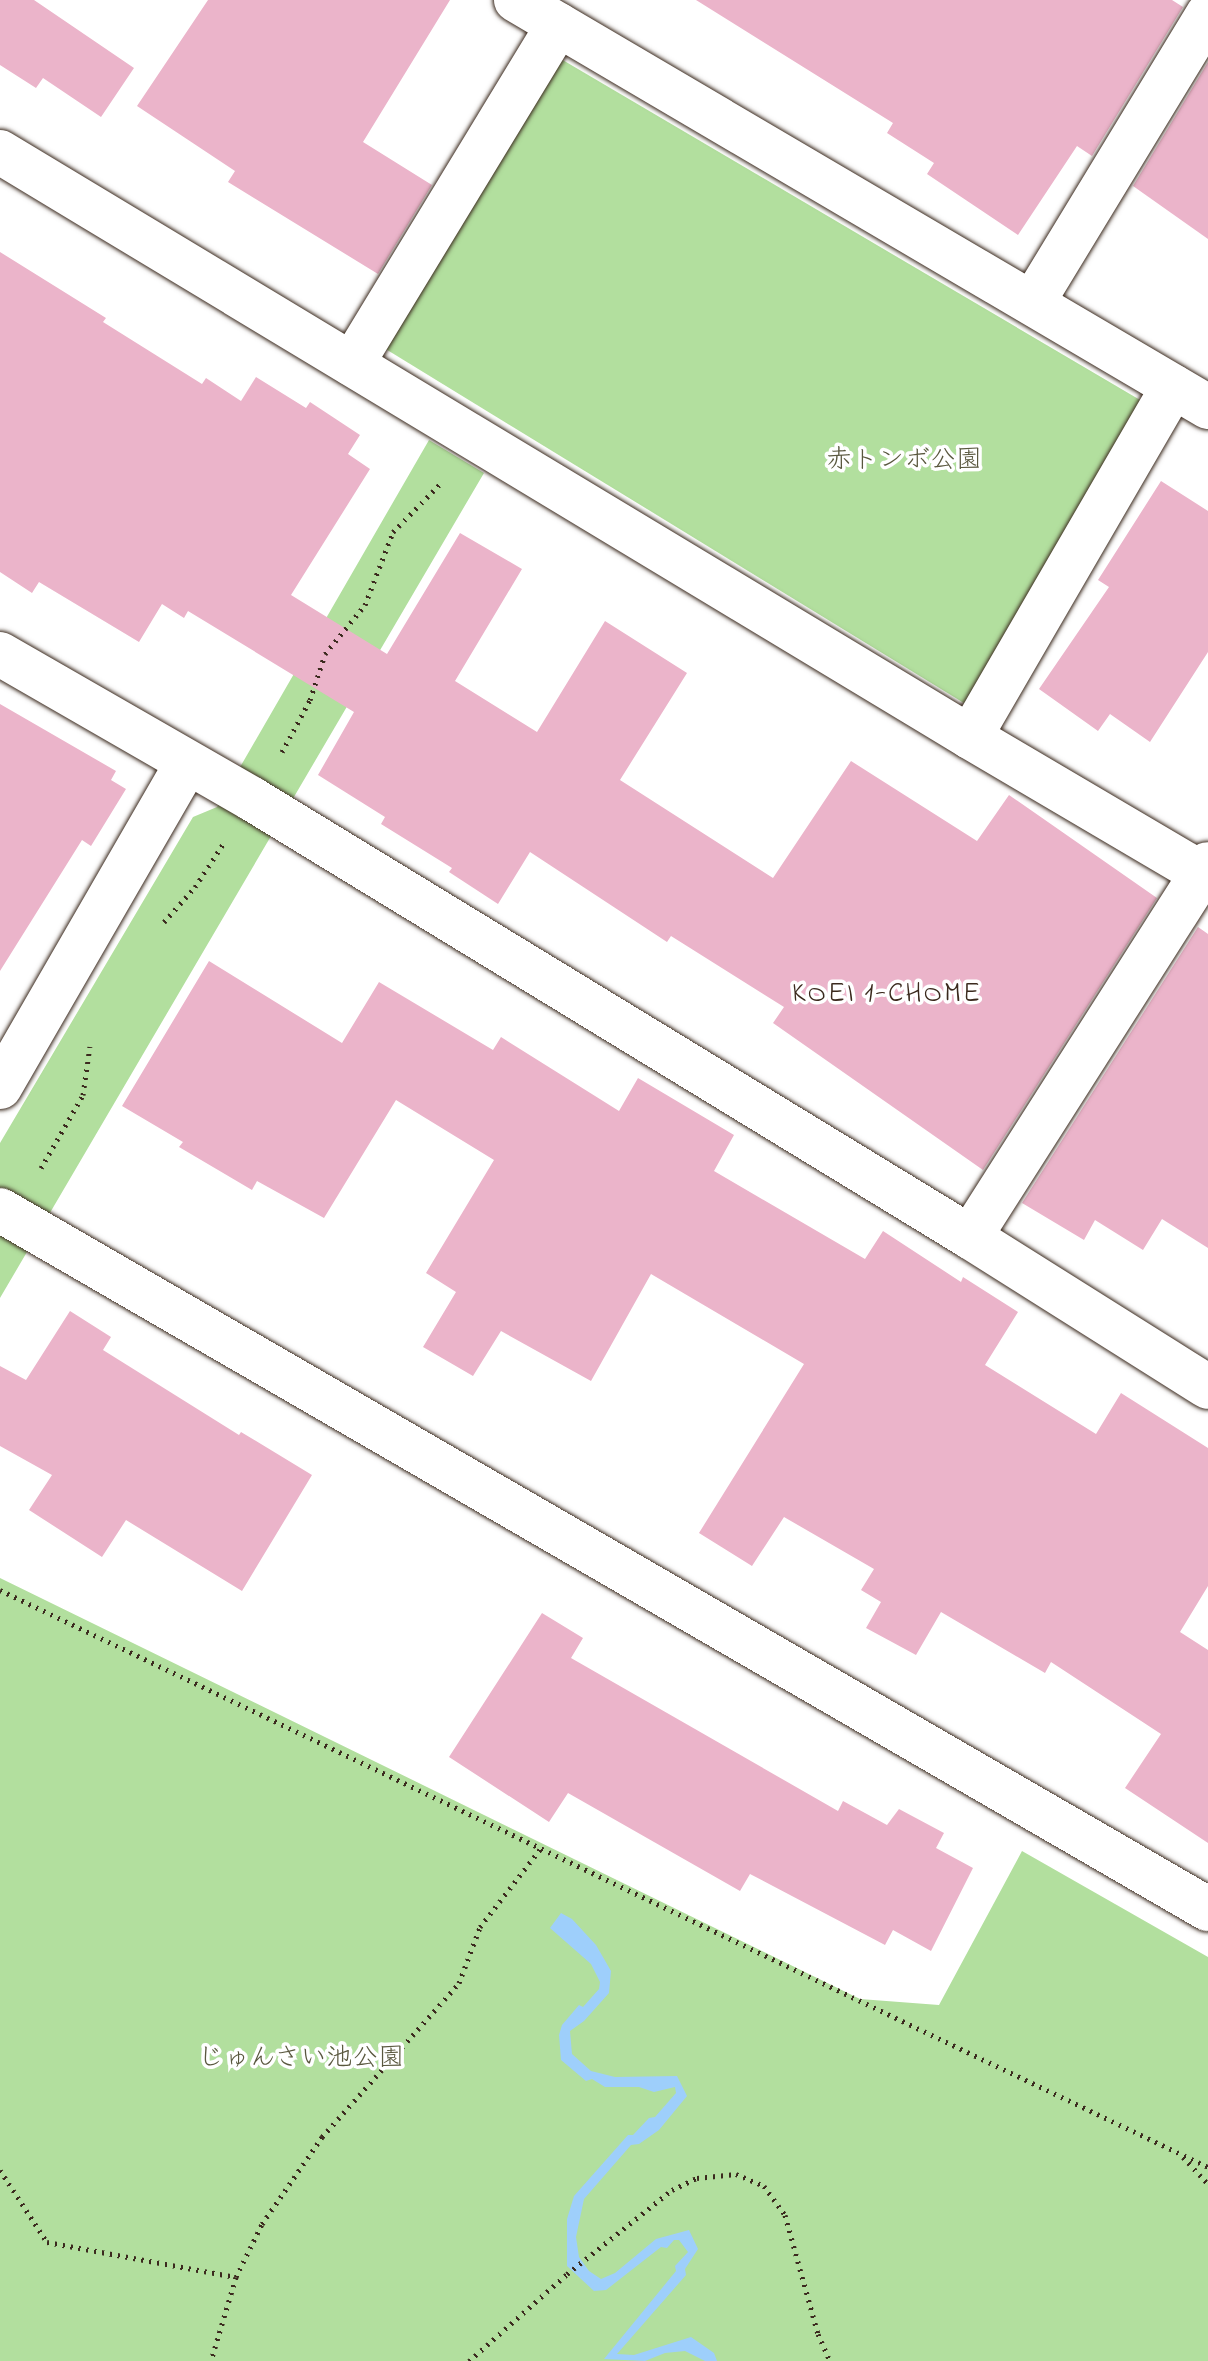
<!DOCTYPE html>
<meta charset="utf-8">
<style>
body{margin:0}
#map{position:relative;width:1208px;height:2361px;overflow:hidden;background:#fff;font-family:"Indie Flower","Klee One",sans-serif}
div>[style]{position:absolute}
.green>*{inset:0;background:#b2df9e}
.water>*{inset:0;background:#9ecffb}
.building>*{inset:0;background:#ebb4ca}
.path>*{height:5px;margin-top:-2.5px;transform-origin:0;background:repeating-linear-gradient(90deg,#3b2a1e 0 2px,transparent 0 8px)}
.roads{filter:drop-shadow(0 0 2px #3b2a1e) drop-shadow(0 0 2px #3b2a1e)}
.minor>*{height:44px;margin:-22px;padding:0 22px;transform-origin:22px;border-radius:22px;background:#fff}
.tertiary>*{height:44px;margin:-22px;padding:0 22px;transform-origin:22px;border-radius:22px;background:#fff}
span{translate:-50% -50%;white-space:nowrap;text-align:center;line-height:1.15;-webkit-text-stroke:7px #fff;paint-order:stroke}
.park-label{font-size:26px;color:#59573e}
.neighbourhood-label{font-size:28px;color:#3b2a1e;letter-spacing:2px}
</style>
<div id="map">
<div class="green">
<i style="clip-path:polygon(561px 59px,1152px 407px,972px 708px,384px 348px)"></i>
<i style="clip-path:polygon(429px 440px,484px 473px,0 1298px,0 1143px,193px 817px,217px 807px)"></i>
<i style="clip-path:polygon(0 1578px,860px 1999px,939px 2005px,1022px 1851px,1208px 1957px,1208px 2361px,0 2361px)"></i>
</div>
<div class="water">
<i style="clip-path:polygon(561px 1913px,572px 1919px,596px 1945px,611px 1971px,609px 1993px,584px 2021px,570px 2031px,572px 2054px,591px 2071px,615px 2077px,677px 2076px,687px 2096px,659px 2130px,639px 2144px,631px 2145px,584px 2199px,576px 2237px,579px 2257px,589px 2271px,601px 2279px,615px 2273px,656px 2239px,689px 2230px,698px 2249px,685px 2269px,686px 2275px,617px 2354px,634px 2355px,691px 2337px,714px 2353px,717px 2361px,705px 2361px,685px 2351px,665px 2353px,645px 2361px,604px 2359px,676px 2271px,675px 2266px,688px 2252px,679px 2240px,674px 2240px,667px 2248px,661px 2247px,606px 2290px,594px 2291px,567px 2266px,567px 2219px,574px 2196px,628px 2135px,633px 2135px,649px 2118px,655px 2117px,676px 2093px,675px 2087px,654px 2092px,639px 2087px,605px 2087px,592px 2079px,586px 2081px,561px 2060px,559px 2035px,562px 2025px,579px 2005px,583px 2007px,599px 1989px,600px 1982px,591px 1964px,550px 1928px)"></i>
</div>
<div class="building">
<i style="clip-path:polygon(0 0,34px 0,134px 68px,101px 117px,43px 78px,36px 88px,0 65px)"></i>
<i style="clip-path:polygon(208px 0,450px 0,363px 142px,432px 185px,378px 274px,228px 182px,235px 171px,137px 106px)"></i>
<i style="clip-path:polygon(696px 0,1172px 0,1183px 7px,1092px 156px,1077px 146px,1018px 235px,927px 174px,934px 163px,887px 133px,893px 123px)"></i>
<i style="clip-path:polygon(1208px 62px,1208px 239px,1133px 186px)"></i>
<i style="clip-path:polygon(0 252px,106px 318px,103px 322px,202px 384px,206px 378px,241px 401px,256px 377px,306px 408px,310px 402px,360px 435px,348px 454px,370px 469px,291px 595px,387px 654px,460px 533px,522px 569px,455px 681px,537px 732px,605px 621px,687px 673px,620px 780px,773px 878px,851px 761px,977px 841px,1009px 795px,1157px 898px,983px 1170px,773px 1023px,784px 1007px,671px 936px,667px 942px,530px 852px,498px 904px,449px 872px,452px 868px,381px 824px,385px 817px,318px 775px,354px 712px,188px 611px,184px 618px,162px 604px,139px 642px,39px 582px,32px 593px,0 572px)"></i>
<i style="clip-path:polygon(1161px 481px,1208px 511px,1208px 652px,1150px 742px,1110px 714px,1098px 731px,1039px 689px,1109px 587px,1098px 580px)"></i>
<i style="clip-path:polygon(0 704px,116px 771px,111px 780px,126px 789px,91px 846px,82px 840px,0 971px)"></i>
<i style="clip-path:polygon(1198px 927px,1208px 934px,1208px 1248px,1162px 1219px,1143px 1250px,1095px 1220px,1084px 1240px,1022px 1203px)"></i>
<i style="clip-path:polygon(209px 961px,342px 1043px,379px 982px,493px 1050px,501px 1037px,619px 1111px,638px 1078px,734px 1135px,714px 1171px,865px 1259px,883px 1231px,961px 1282px,963px 1277px,1018px 1312px,985px 1365px,1096px 1434px,1121px 1393px,1208px 1448px,1208px 1586px,1180px 1632px,1208px 1650px,1208px 1843px,1125px 1788px,1161px 1734px,1051px 1662px,1045px 1673px,941px 1612px,916px 1655px,866px 1628px,881px 1602px,861px 1590px,874px 1569px,784px 1517px,752px 1566px,699px 1533px,804px 1364px,651px 1274px,591px 1381px,501px 1331px,473px 1376px,423px 1347px,456px 1292px,426px 1273px,494px 1160px,396px 1100px,324px 1218px,257px 1181px,252px 1190px,179px 1147px,183px 1142px,122px 1106px)"></i>
<i style="clip-path:polygon(70px 1311px,111px 1337px,103px 1350px,239px 1435px,241px 1432px,312px 1475px,242px 1591px,126px 1520px,102px 1557px,29px 1510px,52px 1475px,0 1446px,0 1366px,26px 1380px)"></i>
<i style="clip-path:polygon(542px 1613px,583px 1638px,571px 1658px,838px 1811px,843px 1801px,887px 1825px,899px 1809px,944px 1833px,936px 1848px,973px 1868px,931px 1951px,893px 1930px,885px 1945px,750px 1874px,740px 1891px,568px 1793px,549px 1822px,449px 1757px)"></i>
</div>
<div class="path">
<i style="left:282px;top:752px;width:59px;rotate:-61.7deg"></i>
<i style="left:310px;top:700px;width:48px;rotate:-71.9deg"></i>
<i style="left:325px;top:654px;width:63px;rotate:-50.8deg"></i>
<i style="left:365px;top:605px;width:78px;rotate:-69deg"></i>
<i style="left:393px;top:532px;width:69px;rotate:-45.6deg"></i>
<i style="left:164px;top:922px;width:47px;rotate:-48.5deg"></i>
<i style="left:195px;top:887px;width:51px;rotate:-56.9deg"></i>
<i style="left:41px;top:1168px;width:84px;rotate:-60.1deg"></i>
<i style="left:83px;top:1095px;width:49px;rotate:-81.9deg"></i>
<i style="left:0;top:1590px;width:1339px;rotate:25.53deg"></i>
<i style="left:1183px;top:2157px;width:37px;rotate:47deg"></i>
<i style="left:0;top:2170px;width:86px;rotate:56.9deg"></i>
<i style="left:47px;top:2242px;width:192px;rotate:10.5deg"></i>
<i style="left:236px;top:2277px;width:88px;rotate:106.6deg"></i>
<i style="left:236px;top:2277px;width:59px;rotate:-63.9deg"></i>
<i style="left:262px;top:2224px;width:106px;rotate:-55.4deg"></i>
<i style="left:322px;top:2137px;width:206px;rotate:-48.3deg"></i>
<i style="left:459px;top:1983px;width:60px;rotate:-69.4deg"></i>
<i style="left:480px;top:1927px;width:100px;rotate:-52.3deg"></i>
<i style="left:469px;top:2361px;width:131px;rotate:-41.6deg"></i>
<i style="left:567px;top:2274px;width:134px;rotate:-38.7deg"></i>
<i style="left:672px;top:2190px;width:28px;rotate:-26deg"></i>
<i style="left:697px;top:2178px;width:39px;rotate:-6deg"></i>
<i style="left:736px;top:2174px;width:30px;rotate:23deg"></i>
<i style="left:764px;top:2186px;width:36px;rotate:54deg"></i>
<i style="left:785px;top:2215px;width:123px;rotate:74.5deg"></i>
<i style="left:818px;top:2334px;width:30px;rotate:66deg"></i>
</div>
<div class="roads">
<div class="minor">
<i style="left:516px;top:0;width:803px;rotate:30.46deg"></i>
<i style="left:0;top:152px;width:1133px;rotate:31.09deg"></i>
<i style="left:970px;top:737px;width:276px;rotate:30.5deg"></i>
<i style="left:1033px;top:302px;width:337px;rotate:-58.7deg"></i>
<i style="left:352px;top:364px;width:397px;rotate:-58.7deg"></i>
<i style="left:0;top:654px;width:291px;rotate:29.9deg"></i>
<i style="left:252px;top:799px;width:841px;rotate:31.38deg"></i>
<i style="left:970px;top:1237px;width:281px;rotate:32.2deg"></i>
<i style="left:970px;top:737px;width:405px;rotate:-59.9deg"></i>
<i style="left:0;top:1087px;width:374px;rotate:-60deg"></i>
<i style="left:970px;top:1237px;width:442px;rotate:-57.5deg"></i>
</div>
<div class="tertiary">
<i style="left:0;top:1210px;width:1396px;rotate:30.06deg"></i>
</div>
</div>
<div class="park-label">
<span style="left:904px;top:462px">赤トンボ公園</span>
<span style="left:301px;top:2060px">じゅんさい池公園</span>
</div>
<div class="neighbourhood-label">
<span style="left:887px;top:995px">KOEI 1-CHOME</span>
</div>
</div>
